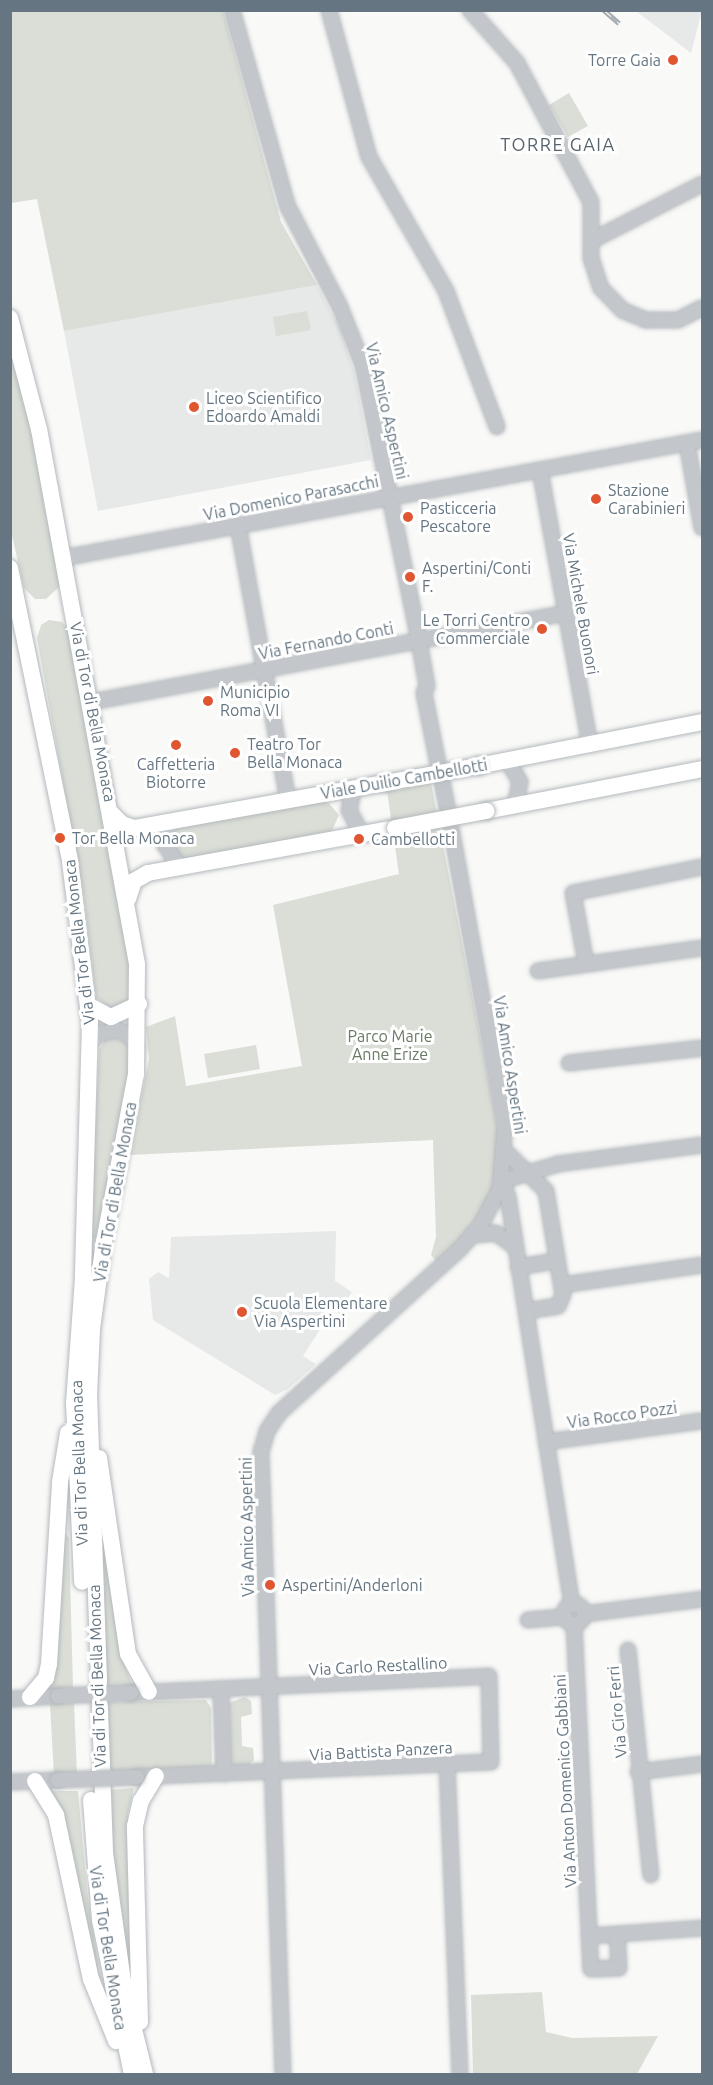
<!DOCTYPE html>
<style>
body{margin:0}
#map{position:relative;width:713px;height:2085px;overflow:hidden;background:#f9f9f7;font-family:Ubuntu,sans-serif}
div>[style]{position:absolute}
.built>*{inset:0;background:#e7e8e8}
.green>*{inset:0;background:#daded6}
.roads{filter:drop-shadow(0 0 2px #b4b9bd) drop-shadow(0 0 2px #b4b9bd)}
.minor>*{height:14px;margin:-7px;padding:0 7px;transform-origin:7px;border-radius:7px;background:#c3c7cb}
.minor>.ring{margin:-7px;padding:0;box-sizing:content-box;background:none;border:14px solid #c3c7cb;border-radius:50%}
.major>*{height:16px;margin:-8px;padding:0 8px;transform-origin:8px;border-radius:8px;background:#fff}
.rail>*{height:5px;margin-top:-2.5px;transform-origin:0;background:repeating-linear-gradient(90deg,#fff 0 9px,#a2a9af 0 18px);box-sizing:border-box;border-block:2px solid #a2a9af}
.bridges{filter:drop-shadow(0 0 2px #b4b9bd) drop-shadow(0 0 2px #b4b9bd)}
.minor-bridge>*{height:14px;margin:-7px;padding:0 7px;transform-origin:7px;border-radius:7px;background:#c3c7cb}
.major-bridge>*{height:16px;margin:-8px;padding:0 8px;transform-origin:8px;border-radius:8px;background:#fff}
.dots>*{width:16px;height:16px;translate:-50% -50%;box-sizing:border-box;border:3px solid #fff;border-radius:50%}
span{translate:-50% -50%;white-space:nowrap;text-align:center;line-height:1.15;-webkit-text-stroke:6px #fff;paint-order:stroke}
.poi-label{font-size:16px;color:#657682}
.right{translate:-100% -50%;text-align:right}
.left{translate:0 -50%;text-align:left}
.street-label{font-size:16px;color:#657682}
.park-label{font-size:16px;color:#687a64}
.neighbourhood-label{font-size:18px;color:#57646d;letter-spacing:1.5px}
.frame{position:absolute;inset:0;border:12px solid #657682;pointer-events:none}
</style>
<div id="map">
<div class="built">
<i style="clip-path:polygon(636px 11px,702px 11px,691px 53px)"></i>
<i style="clip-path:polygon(317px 285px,339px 327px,354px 371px,371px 460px,98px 511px,64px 331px)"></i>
<i style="clip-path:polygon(336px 1231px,335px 1281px,352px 1292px,346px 1301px,350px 1304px,343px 1316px,333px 1309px,303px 1356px,316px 1364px,288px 1389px,275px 1395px,153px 1320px,149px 1279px,158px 1272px,169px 1278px,171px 1237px)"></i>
</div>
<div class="green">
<i style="clip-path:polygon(11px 10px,223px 11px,281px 222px,317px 285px,64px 331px,37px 199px,11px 203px)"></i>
<i style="clip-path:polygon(569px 93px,588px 126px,568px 137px,549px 105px)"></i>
<i style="clip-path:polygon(307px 311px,311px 330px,276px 336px,273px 317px)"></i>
<i style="clip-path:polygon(10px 346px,24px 393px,60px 586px,46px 599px,35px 599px,24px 588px,11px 531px)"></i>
<i style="clip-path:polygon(49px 620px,62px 622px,68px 628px,129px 963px,128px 1002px,112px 1010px,96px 997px,84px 898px,37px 638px,41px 625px)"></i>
<i style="clip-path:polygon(431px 783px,497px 1124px,499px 1149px,497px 1180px,481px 1212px,456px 1245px,437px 1262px,431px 1255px,436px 1237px,433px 1140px,130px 1155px,149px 1059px,146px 1027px,175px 1016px,186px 1086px,302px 1066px,273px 905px,399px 874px,387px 791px)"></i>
<i style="clip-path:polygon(327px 801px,339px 815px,332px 831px,188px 859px,179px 858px,169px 839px,177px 827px)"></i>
<i style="clip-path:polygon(117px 1037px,128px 1044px,129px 1073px,97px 1239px,90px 1238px,99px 1050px,105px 1040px)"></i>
<i style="clip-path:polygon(256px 1045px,260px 1069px,208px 1078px,204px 1054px)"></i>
<i style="clip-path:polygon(100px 1533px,125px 1667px,133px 1686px,105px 1687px)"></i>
<i style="clip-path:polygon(65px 1534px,69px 1538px,73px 1688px,47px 1689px)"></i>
<i style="clip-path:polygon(245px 1697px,251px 1701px,252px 1714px,241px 1717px,242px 1746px,253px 1748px,254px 1760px,248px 1766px,236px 1767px,231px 1762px,229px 1703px)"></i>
<i style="clip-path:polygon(206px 1700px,211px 1708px,212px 1766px,109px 1774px,105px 1702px)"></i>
<i style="clip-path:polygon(74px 1703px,77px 1775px,54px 1776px,50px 1704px)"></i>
<i style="clip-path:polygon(134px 1788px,128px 1813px,130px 1976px,114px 1862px,109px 1790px)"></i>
<i style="clip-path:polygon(51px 1791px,78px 1791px,87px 1891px,101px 1985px,61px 1808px)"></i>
<i style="clip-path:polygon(542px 1992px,546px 2032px,572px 2038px,658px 2036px,637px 2074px,473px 2074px,471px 1995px)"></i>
</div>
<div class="roads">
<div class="minor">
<i style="left:232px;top:10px;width:203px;rotate:74.2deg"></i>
<i style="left:287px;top:205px;width:115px;rotate:62.5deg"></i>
<i style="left:340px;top:307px;width:62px;rotate:68.4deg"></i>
<i style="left:363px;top:365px;width:282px;rotate:78.5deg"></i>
<i style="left:419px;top:641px;width:46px;rotate:79.9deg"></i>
<i style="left:427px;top:686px;width:8px;rotate:113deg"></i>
<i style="left:424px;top:693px;width:72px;rotate:78.8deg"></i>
<i style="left:329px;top:10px;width:152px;rotate:74.8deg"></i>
<i style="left:369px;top:157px;width:155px;rotate:60.1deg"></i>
<i style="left:446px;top:291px;width:145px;rotate:69.4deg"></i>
<i style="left:470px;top:10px;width:71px;rotate:48.4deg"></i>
<i style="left:517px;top:63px;width:157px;rotate:62deg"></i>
<i style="left:591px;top:202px;width:56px;rotate:90deg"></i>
<i style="left:591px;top:258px;width:32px;rotate:72deg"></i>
<i style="left:601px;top:288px;width:30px;rotate:46deg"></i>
<i style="left:622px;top:310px;width:26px;rotate:23deg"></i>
<i style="left:646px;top:320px;width:32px"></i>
<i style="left:678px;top:320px;width:27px;rotate:-27deg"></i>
<i style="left:591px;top:241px;width:125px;rotate:-27.2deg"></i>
<i style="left:687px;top:443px;width:86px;rotate:80deg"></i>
<i style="left:540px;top:470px;width:279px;rotate:79.7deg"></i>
<i style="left:238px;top:525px;width:280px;rotate:79.7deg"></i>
<i style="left:63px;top:558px;width:650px;rotate:-10.46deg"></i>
<i style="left:91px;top:702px;width:484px;rotate:-10.6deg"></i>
<i style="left:507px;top:760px;width:26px;rotate:59deg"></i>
<i style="left:520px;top:782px;width:25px;rotate:102deg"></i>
<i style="left:442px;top:781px;width:31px;rotate:79deg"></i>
<i style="left:354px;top:788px;width:23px;rotate:103deg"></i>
<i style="left:349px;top:810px;width:26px;rotate:62deg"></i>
<i style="left:173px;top:821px;width:13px;rotate:129deg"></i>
<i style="left:165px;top:831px;width:13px;rotate:94deg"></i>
<i style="left:164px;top:844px;width:29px;rotate:55deg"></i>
<i style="left:586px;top:963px;width:71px;rotate:-100.5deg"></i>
<i style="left:573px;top:893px;width:132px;rotate:-11.4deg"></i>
<i style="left:538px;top:971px;width:166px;rotate:-8deg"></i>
<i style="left:90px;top:1042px;width:15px;rotate:-37deg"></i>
<i style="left:102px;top:1033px;width:16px;rotate:-11deg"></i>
<i style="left:118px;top:1030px;width:12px;rotate:24deg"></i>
<i style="left:129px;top:1035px;width:15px;rotate:53deg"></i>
<i style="left:569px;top:1063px;width:134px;rotate:-6.4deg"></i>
<i style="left:506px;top:1152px;width:56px;rotate:44.3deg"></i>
<i style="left:546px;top:1191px;width:105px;rotate:80.7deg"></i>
<i style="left:563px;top:1295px;width:12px;rotate:114deg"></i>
<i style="left:558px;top:1306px;width:32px;rotate:171deg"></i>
<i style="left:474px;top:1235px;width:22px;rotate:-5deg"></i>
<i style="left:496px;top:1233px;width:24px;rotate:36deg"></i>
<i style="left:518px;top:1267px;width:39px;rotate:-9deg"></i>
<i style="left:562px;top:1285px;width:141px;rotate:-8.1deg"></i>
<i style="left:546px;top:1442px;width:157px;rotate:-7.7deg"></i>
<i class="ring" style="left:564px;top:1604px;width:6px;height:6px"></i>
<i style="left:572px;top:1605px;width:413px;rotate:-98.9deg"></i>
<i style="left:508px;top:1197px;width:17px;rotate:-111deg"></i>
<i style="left:502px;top:1181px;width:59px;rotate:-16.9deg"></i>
<i style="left:558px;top:1164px;width:145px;rotate:-7.5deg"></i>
<i style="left:584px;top:1614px;width:119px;rotate:-7.2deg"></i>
<i style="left:528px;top:1620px;width:37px;rotate:-5deg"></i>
<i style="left:574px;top:1624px;width:345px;rotate:87.2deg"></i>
<i style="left:591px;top:1969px;width:28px;rotate:-2deg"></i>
<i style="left:619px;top:1968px;width:34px;rotate:-93deg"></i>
<i style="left:628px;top:1650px;width:226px;rotate:84.2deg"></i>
<i style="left:221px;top:1690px;width:84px;rotate:88deg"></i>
<i style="left:131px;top:1693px;width:358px;rotate:-2.7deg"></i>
<i style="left:489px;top:1676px;width:86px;rotate:88.7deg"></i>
<i style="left:491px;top:1762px;width:354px;rotate:177.6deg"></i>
<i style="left:10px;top:1699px;width:48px;rotate:-3.6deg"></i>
<i style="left:447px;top:1764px;width:310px;rotate:87.6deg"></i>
<i style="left:638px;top:1772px;width:64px;rotate:-7.1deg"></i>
<i style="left:10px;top:1782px;width:48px;rotate:-2.4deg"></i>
<i style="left:589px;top:1936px;width:113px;rotate:-4deg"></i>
<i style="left:283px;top:2074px;width:622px;rotate:-92.03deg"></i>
<i style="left:261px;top:1452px;width:22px;rotate:-74deg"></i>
<i style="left:267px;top:1431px;width:22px;rotate:-56deg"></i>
<i style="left:279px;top:1413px;width:244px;rotate:-42.2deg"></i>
<i style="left:460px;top:1249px;width:32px;rotate:-49deg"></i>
<i style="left:481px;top:1225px;width:42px;rotate:-62.8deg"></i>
<i style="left:500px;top:1188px;width:63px;rotate:-85.5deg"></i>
<i style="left:505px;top:1125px;width:302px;rotate:-100.3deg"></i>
</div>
<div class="major">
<i style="left:10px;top:318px;width:115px;rotate:75.4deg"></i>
<i style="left:39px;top:429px;width:544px;rotate:79.62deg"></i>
<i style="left:137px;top:964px;width:110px;rotate:90.5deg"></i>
<i style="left:136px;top:1074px;width:170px;rotate:100.8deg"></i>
<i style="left:104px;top:1241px;width:89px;rotate:97.8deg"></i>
<i style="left:92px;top:1329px;width:65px;rotate:92.6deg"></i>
<i style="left:89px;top:1394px;width:459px;rotate:88deg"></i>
<i style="left:105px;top:1853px;width:137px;rotate:82deg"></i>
<i style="left:124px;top:1989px;width:88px;rotate:76.1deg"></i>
<i style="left:10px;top:568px;width:299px;rotate:78.4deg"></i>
<i style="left:70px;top:861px;width:163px;rotate:83deg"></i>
<i style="left:90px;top:1023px;width:255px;rotate:91.6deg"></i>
<i style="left:83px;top:1278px;width:125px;rotate:94.1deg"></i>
<i style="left:74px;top:1403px;width:179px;rotate:87.4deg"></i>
<i style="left:478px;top:766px;width:228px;rotate:-11.1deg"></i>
<i style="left:486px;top:811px;width:220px;rotate:-11deg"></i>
<i style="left:111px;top:813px;width:16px;rotate:45deg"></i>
<i style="left:122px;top:824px;width:13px;rotate:18deg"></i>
<i style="left:134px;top:828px;width:255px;rotate:-10.2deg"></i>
<i style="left:128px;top:899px;width:19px;rotate:-72deg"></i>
<i style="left:134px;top:881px;width:16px;rotate:-30deg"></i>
<i style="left:148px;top:873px;width:251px;rotate:-10.3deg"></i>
<i style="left:88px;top:1005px;width:26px;rotate:28deg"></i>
<i style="left:111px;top:1017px;width:31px;rotate:-25deg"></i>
<i style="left:99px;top:1458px;width:198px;rotate:81.6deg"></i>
<i style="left:128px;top:1654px;width:43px;rotate:61.1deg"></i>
<i style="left:30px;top:1697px;width:25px;rotate:-50deg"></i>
<i style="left:46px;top:1678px;width:14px;rotate:-78deg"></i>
<i style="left:49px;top:1664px;width:182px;rotate:-86.5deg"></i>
<i style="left:60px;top:1482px;width:50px;rotate:-80.7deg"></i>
<i style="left:35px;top:1781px;width:40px;rotate:58deg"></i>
<i style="left:56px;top:1815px;width:168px;rotate:78deg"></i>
<i style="left:91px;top:1979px;width:67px;rotate:68deg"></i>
<i style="left:91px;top:1800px;width:120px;rotate:85.7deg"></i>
<i style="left:100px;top:1920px;width:157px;rotate:78.3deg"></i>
<i style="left:140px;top:2022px;width:196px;rotate:-91.5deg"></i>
<i style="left:135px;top:1826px;width:26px;rotate:-77deg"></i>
<i style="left:141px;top:1801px;width:29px;rotate:-59deg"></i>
</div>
</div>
<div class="rail">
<i style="left:604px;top:10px;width:20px;rotate:41deg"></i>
</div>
<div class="bridges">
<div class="minor-bridge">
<i style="left:58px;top:1696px;width:73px;rotate:-2.4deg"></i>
<i style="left:58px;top:1780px;width:79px;rotate:-2.2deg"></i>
</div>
<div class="major-bridge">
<i style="left:385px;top:783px;width:95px;rotate:-10.4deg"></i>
<i style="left:395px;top:828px;width:93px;rotate:-10.6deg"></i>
</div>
</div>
<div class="dots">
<i style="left:673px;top:60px;background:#e05631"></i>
<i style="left:194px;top:407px;background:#e05631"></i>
<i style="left:596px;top:499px;background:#e05631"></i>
<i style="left:408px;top:517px;background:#e05631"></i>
<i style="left:410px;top:577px;background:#e05631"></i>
<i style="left:542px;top:629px;background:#e05631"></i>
<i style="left:208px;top:701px;background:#e05631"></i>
<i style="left:176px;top:745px;background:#e05631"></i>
<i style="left:235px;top:753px;background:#e05631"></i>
<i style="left:60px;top:838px;background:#e05631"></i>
<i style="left:359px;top:839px;background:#e05631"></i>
<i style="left:242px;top:1312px;background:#e05631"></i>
<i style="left:270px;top:1585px;background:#e05631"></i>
</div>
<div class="poi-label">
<span class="right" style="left:661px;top:60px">Torre Gaia</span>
<span class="left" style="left:206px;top:407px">Liceo Scientifico<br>Edoardo Amaldi</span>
<span class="left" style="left:608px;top:499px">Stazione<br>Carabinieri</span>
<span class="left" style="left:420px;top:517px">Pasticceria<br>Pescatore</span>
<span class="left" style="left:422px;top:577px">Aspertini/Conti<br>F.</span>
<span class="right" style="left:530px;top:629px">Le Torri Centro<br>Commerciale</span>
<span class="left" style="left:220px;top:701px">Municipio<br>Roma VI</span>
<span class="left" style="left:247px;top:753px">Teatro Tor<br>Bella Monaca</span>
<span style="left:176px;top:773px">Caffetteria<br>Biotorre</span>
<span class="left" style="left:72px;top:838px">Tor Bella Monaca</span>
<span class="left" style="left:371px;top:839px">Cambellotti</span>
<span class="left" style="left:254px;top:1312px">Scuola Elementare<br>Via Aspertini</span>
<span class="left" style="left:282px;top:1585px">Aspertini/Anderloni</span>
</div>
<div class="street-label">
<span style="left:387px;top:411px;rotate:77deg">Via Amico Aspertini</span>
<span style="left:291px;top:498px;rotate:-11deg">Via Domenico Parasacchi</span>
<span style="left:581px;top:604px;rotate:80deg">Via Michele Buonori</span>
<span style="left:326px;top:641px;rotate:-11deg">Via Fernando Conti</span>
<span style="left:93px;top:712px;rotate:79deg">Via di Tor di Bella Monaca</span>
<span style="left:404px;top:779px;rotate:-10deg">Viale Duilio Cambellotti</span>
<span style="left:79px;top:942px;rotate:-97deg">Via di Tor Bella Monaca</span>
<span style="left:510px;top:1065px;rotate:81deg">Via Amico Aspertini</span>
<span style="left:115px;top:1192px;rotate:-80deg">Via di Tor di Bella Monaca</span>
<span style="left:622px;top:1415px;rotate:-8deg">Via Rocco Pozzi</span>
<span style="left:79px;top:1463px;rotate:-92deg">Via di Tor Bella Monaca</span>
<span style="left:247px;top:1527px;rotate:-91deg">Via Amico Aspertini</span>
<span style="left:378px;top:1666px;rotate:-3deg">Via Carlo Restallino</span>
<span style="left:97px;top:1676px;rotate:-92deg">Via di Tor di Bella Monaca</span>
<span style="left:617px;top:1712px;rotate:-95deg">Via Ciro Ferri</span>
<span style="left:381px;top:1751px;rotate:-3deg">Via Battista Panzera</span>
<span style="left:565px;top:1781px;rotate:-93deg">Via Anton Domenico Gabbiani</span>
<span style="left:108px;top:1948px;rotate:81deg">Via di Tor Bella Monaca</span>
</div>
<div class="park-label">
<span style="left:390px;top:1045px">Parco Marie<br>Anne Erize</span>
</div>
<div class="neighbourhood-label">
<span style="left:558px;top:144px">TORRE GAIA</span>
</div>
<div class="frame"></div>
</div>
